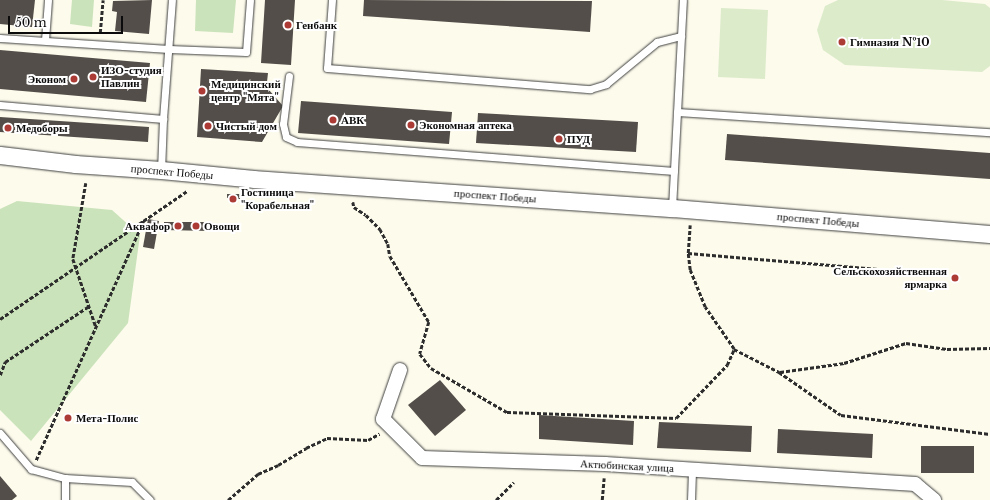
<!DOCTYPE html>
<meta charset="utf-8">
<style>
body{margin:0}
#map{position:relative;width:990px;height:500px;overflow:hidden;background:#fdfbec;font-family:"Libre Baskerville",serif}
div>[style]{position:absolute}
.green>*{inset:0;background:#cbe3ba}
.pitch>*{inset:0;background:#dcebca}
.building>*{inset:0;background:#534e49}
.path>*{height:2.5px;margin-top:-1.25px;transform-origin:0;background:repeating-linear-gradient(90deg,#2d2d2d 0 4px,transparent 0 6px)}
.roads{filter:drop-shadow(0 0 1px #3e3e3e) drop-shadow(0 0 1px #3e3e3e)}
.service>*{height:7px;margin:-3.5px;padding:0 3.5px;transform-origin:3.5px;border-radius:3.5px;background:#fff}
.minor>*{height:14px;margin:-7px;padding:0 7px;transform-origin:7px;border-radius:7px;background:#fff}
.tertiary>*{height:17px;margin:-8.5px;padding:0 8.5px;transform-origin:8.5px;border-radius:8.5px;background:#fff}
.dots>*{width:11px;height:11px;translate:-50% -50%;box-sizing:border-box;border:2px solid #fff;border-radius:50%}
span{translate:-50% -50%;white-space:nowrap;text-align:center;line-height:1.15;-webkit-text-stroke:4px #fff;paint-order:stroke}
.poi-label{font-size:11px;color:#0b0b0b;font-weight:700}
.left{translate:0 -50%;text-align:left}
.right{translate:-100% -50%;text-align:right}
.street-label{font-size:11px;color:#0b0b0b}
.scale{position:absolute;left:8px;top:16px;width:115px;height:18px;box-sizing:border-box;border:2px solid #0b0b0b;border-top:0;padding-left:5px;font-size:12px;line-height:14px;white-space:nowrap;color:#0b0b0b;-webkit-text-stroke:3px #fff;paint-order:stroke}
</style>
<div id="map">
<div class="green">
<i style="clip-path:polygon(72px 0,94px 0,92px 27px,70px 24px)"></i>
<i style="clip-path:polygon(196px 0,236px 0,233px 33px,195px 31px)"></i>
<i style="clip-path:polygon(17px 201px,112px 210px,140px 235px,128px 323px,31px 441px,0 410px,0 209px)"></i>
</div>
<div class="pitch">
<i style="clip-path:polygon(838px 0,942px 0,985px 4px,990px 8px,990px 66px,982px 72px,845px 65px,823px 50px,817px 30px,825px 6px)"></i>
<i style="clip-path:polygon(721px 8px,768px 10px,765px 79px,718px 77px)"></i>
</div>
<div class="building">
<i style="clip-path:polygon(0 0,35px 0,32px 27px,0 24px)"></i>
<i style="clip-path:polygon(152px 0,149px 34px,115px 31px,117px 12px,112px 11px,113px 1px)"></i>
<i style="clip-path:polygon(265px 0,295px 0,291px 65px,261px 63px)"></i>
<i style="clip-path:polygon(364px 0,592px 1px,590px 32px,363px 16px)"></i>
<i style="clip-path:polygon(0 50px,150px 63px,146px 102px,0 89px)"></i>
<i style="clip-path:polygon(201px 69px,268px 73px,267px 82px,269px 90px,283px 106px,262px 142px,197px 137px)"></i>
<i style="clip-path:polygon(301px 101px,452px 112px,449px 144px,298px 133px)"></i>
<i style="clip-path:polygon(478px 113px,638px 122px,636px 152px,476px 143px)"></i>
<i style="clip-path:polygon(0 117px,149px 127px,148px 142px,0 132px)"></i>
<i style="clip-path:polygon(727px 134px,990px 153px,990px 179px,725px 160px)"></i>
<i style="clip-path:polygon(227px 194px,240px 194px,240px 199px,227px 198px)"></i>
<i style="clip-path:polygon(148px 219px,159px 221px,154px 249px,143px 247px)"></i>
<i style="clip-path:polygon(164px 222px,210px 222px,210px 231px,164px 230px)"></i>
<i style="clip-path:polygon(440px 380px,466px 410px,435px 436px,408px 405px)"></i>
<i style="clip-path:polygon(539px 415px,634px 421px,633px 445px,539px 439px)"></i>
<i style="clip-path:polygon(659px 422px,752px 426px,751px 452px,657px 448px)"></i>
<i style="clip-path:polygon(778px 429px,873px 434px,872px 458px,777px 453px)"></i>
<i style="clip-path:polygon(921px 446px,974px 446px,974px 473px,921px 473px)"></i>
<i style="clip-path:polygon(0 476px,17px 496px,12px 500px,0 500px)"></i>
</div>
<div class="path">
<i style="left:100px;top:33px;width:33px;rotate:-85deg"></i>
<i style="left:86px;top:183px;width:77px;rotate:99.7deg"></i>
<i style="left:73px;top:259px;width:72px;rotate:71.3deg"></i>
<i style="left:353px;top:202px;width:5px;rotate:79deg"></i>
<i style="left:354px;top:207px;width:14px;rotate:34deg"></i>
<i style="left:366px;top:215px;width:20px;rotate:45deg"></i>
<i style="left:380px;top:229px;width:17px;rotate:62deg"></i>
<i style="left:388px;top:244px;width:12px;rotate:81deg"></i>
<i style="left:390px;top:256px;width:77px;rotate:59.4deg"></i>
<i style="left:429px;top:322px;width:33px;rotate:106deg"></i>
<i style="left:420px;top:354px;width:18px;rotate:52deg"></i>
<i style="left:431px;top:368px;width:88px;rotate:30.1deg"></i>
<i style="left:507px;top:412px;width:169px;rotate:2deg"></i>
<i style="left:676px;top:418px;width:74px;rotate:-46.1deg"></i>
<i style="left:727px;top:365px;width:17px;rotate:-66deg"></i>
<i style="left:734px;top:349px;width:51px;rotate:-124.6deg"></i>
<i style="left:705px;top:307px;width:40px;rotate:-112deg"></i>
<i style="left:690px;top:270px;width:17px;rotate:-97deg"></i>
<i style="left:688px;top:253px;width:28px;rotate:-86deg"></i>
<i style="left:688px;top:253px;width:191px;rotate:4.8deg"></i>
<i style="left:0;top:319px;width:227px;rotate:-34.4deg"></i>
<i style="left:734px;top:349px;width:51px;rotate:27.1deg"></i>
<i style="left:779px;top:372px;width:75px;rotate:34.7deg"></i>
<i style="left:841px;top:415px;width:150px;rotate:7.3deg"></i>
<i style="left:780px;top:372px;width:65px;rotate:-8deg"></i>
<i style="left:844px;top:363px;width:65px;rotate:-17.9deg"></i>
<i style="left:906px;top:343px;width:41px;rotate:8.3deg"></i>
<i style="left:947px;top:349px;width:43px;rotate:-1.3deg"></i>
<i style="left:0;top:375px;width:14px;rotate:-69deg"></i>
<i style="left:5px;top:362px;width:101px;rotate:-33.7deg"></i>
<i style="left:36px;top:460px;width:263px;rotate:-65.8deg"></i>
<i style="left:228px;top:500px;width:40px;rotate:-41deg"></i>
<i style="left:258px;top:474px;width:22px;rotate:-24deg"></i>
<i style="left:278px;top:465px;width:33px;rotate:-31deg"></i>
<i style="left:306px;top:448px;width:23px;rotate:-25deg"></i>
<i style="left:327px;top:438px;width:41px;rotate:2.8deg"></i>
<i style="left:368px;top:440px;width:13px;rotate:-29deg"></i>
<i style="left:496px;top:500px;width:25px;rotate:-45deg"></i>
<i style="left:602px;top:500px;width:22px;rotate:-85deg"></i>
</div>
<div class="roads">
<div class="service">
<i style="left:332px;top:0;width:68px;rotate:94.2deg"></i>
<i style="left:327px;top:68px;width:264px;rotate:4.6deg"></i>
<i style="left:590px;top:89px;width:17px;rotate:-17deg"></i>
<i style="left:606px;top:84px;width:66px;rotate:-39.5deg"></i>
<i style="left:657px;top:42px;width:25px;rotate:-14deg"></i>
<i style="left:0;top:38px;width:169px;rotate:3.7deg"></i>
<i style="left:169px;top:49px;width:77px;rotate:2.2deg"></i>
<i style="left:246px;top:52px;width:52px;rotate:-85.6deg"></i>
<i style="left:45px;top:40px;width:40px;rotate:-85.7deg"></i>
<i style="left:289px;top:76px;width:48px;rotate:97.1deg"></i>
<i style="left:283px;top:124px;width:13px;rotate:77deg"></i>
<i style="left:286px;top:137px;width:12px;rotate:24deg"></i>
<i style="left:297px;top:142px;width:378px;rotate:4.4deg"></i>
<i style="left:0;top:105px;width:164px;rotate:4.9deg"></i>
<i style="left:163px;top:119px;width:51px;rotate:92.2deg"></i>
<i style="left:677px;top:112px;width:314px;rotate:3.7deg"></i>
<i style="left:163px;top:119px;width:119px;rotate:-85.7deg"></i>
<i style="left:672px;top:208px;width:208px;rotate:-87deg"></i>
<i style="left:0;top:433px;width:48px;rotate:49.3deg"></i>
<i style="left:31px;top:469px;width:35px;rotate:15deg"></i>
<i style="left:65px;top:478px;width:67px;rotate:3.4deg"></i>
<i style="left:132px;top:482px;width:25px;rotate:45deg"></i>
<i style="left:65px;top:500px;width:22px;rotate:-90deg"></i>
<i style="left:691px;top:500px;width:31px;rotate:-88deg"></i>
</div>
<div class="minor">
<i style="left:400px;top:370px;width:52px;rotate:109.1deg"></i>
<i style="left:383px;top:419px;width:55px;rotate:45deg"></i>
<i style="left:422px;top:458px;width:183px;rotate:1.9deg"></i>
<i style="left:605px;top:464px;width:311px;rotate:3.7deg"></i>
<i style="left:915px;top:484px;width:25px;rotate:40deg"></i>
</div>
<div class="tertiary">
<i style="left:0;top:155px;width:76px;rotate:6.8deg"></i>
<i style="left:75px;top:164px;width:86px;rotate:4deg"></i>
<i style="left:161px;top:170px;width:93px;rotate:5.5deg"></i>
<i style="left:254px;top:179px;width:419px;rotate:4deg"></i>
<i style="left:672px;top:208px;width:319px;rotate:4.7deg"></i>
</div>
</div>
<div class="dots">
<i style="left:288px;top:25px;background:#ab3b34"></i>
<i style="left:842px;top:42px;background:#ab3b34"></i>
<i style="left:93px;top:77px;background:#ab3b34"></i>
<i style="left:74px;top:79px;background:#ab3b34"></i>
<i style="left:202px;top:91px;background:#ab3b34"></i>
<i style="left:333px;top:120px;background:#ab3b34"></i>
<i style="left:411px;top:125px;background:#ab3b34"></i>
<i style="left:208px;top:126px;background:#ab3b34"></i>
<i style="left:8px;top:128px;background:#ab3b34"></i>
<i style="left:559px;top:139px;background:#ab3b34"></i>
<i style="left:233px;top:199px;background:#ab3b34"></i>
<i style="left:178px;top:226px;background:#ab3b34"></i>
<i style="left:196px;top:226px;background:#ab3b34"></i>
<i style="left:955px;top:278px;background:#ab3b34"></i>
<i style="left:68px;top:418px;background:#ab3b34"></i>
</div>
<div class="poi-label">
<span class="left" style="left:296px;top:25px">Генбанк</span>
<span class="left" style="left:850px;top:42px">Гимназия №10</span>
<span class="left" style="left:101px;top:77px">ИЗО-студия<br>Павлин</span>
<span class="right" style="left:66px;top:79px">Эконом</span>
<span class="left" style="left:211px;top:91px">Медицинский<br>центр "Мята"</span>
<span class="left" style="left:341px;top:120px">АВК</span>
<span class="left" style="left:419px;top:125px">Экономная аптека</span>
<span class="left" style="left:216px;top:126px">Чистый дом</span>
<span class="left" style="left:16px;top:128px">Медоборы</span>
<span class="left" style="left:567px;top:139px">ПУД</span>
<span class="left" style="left:241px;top:199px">Гостиница<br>"Корабельная"</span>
<span class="right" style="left:170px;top:226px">Аквафор</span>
<span class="left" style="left:204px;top:226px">Овощи</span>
<span class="right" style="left:947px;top:278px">Сельскохозяйственная<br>ярмарка</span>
<span class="left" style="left:76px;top:418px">Мета-Полис</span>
</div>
<div class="street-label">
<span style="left:172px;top:172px;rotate:5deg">проспект Победы</span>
<span style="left:495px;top:196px;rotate:4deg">проспект Победы</span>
<span style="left:818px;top:220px;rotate:5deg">проспект Победы</span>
<span style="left:627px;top:466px;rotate:3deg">Актюбинская улица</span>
</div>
<div class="scale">50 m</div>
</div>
